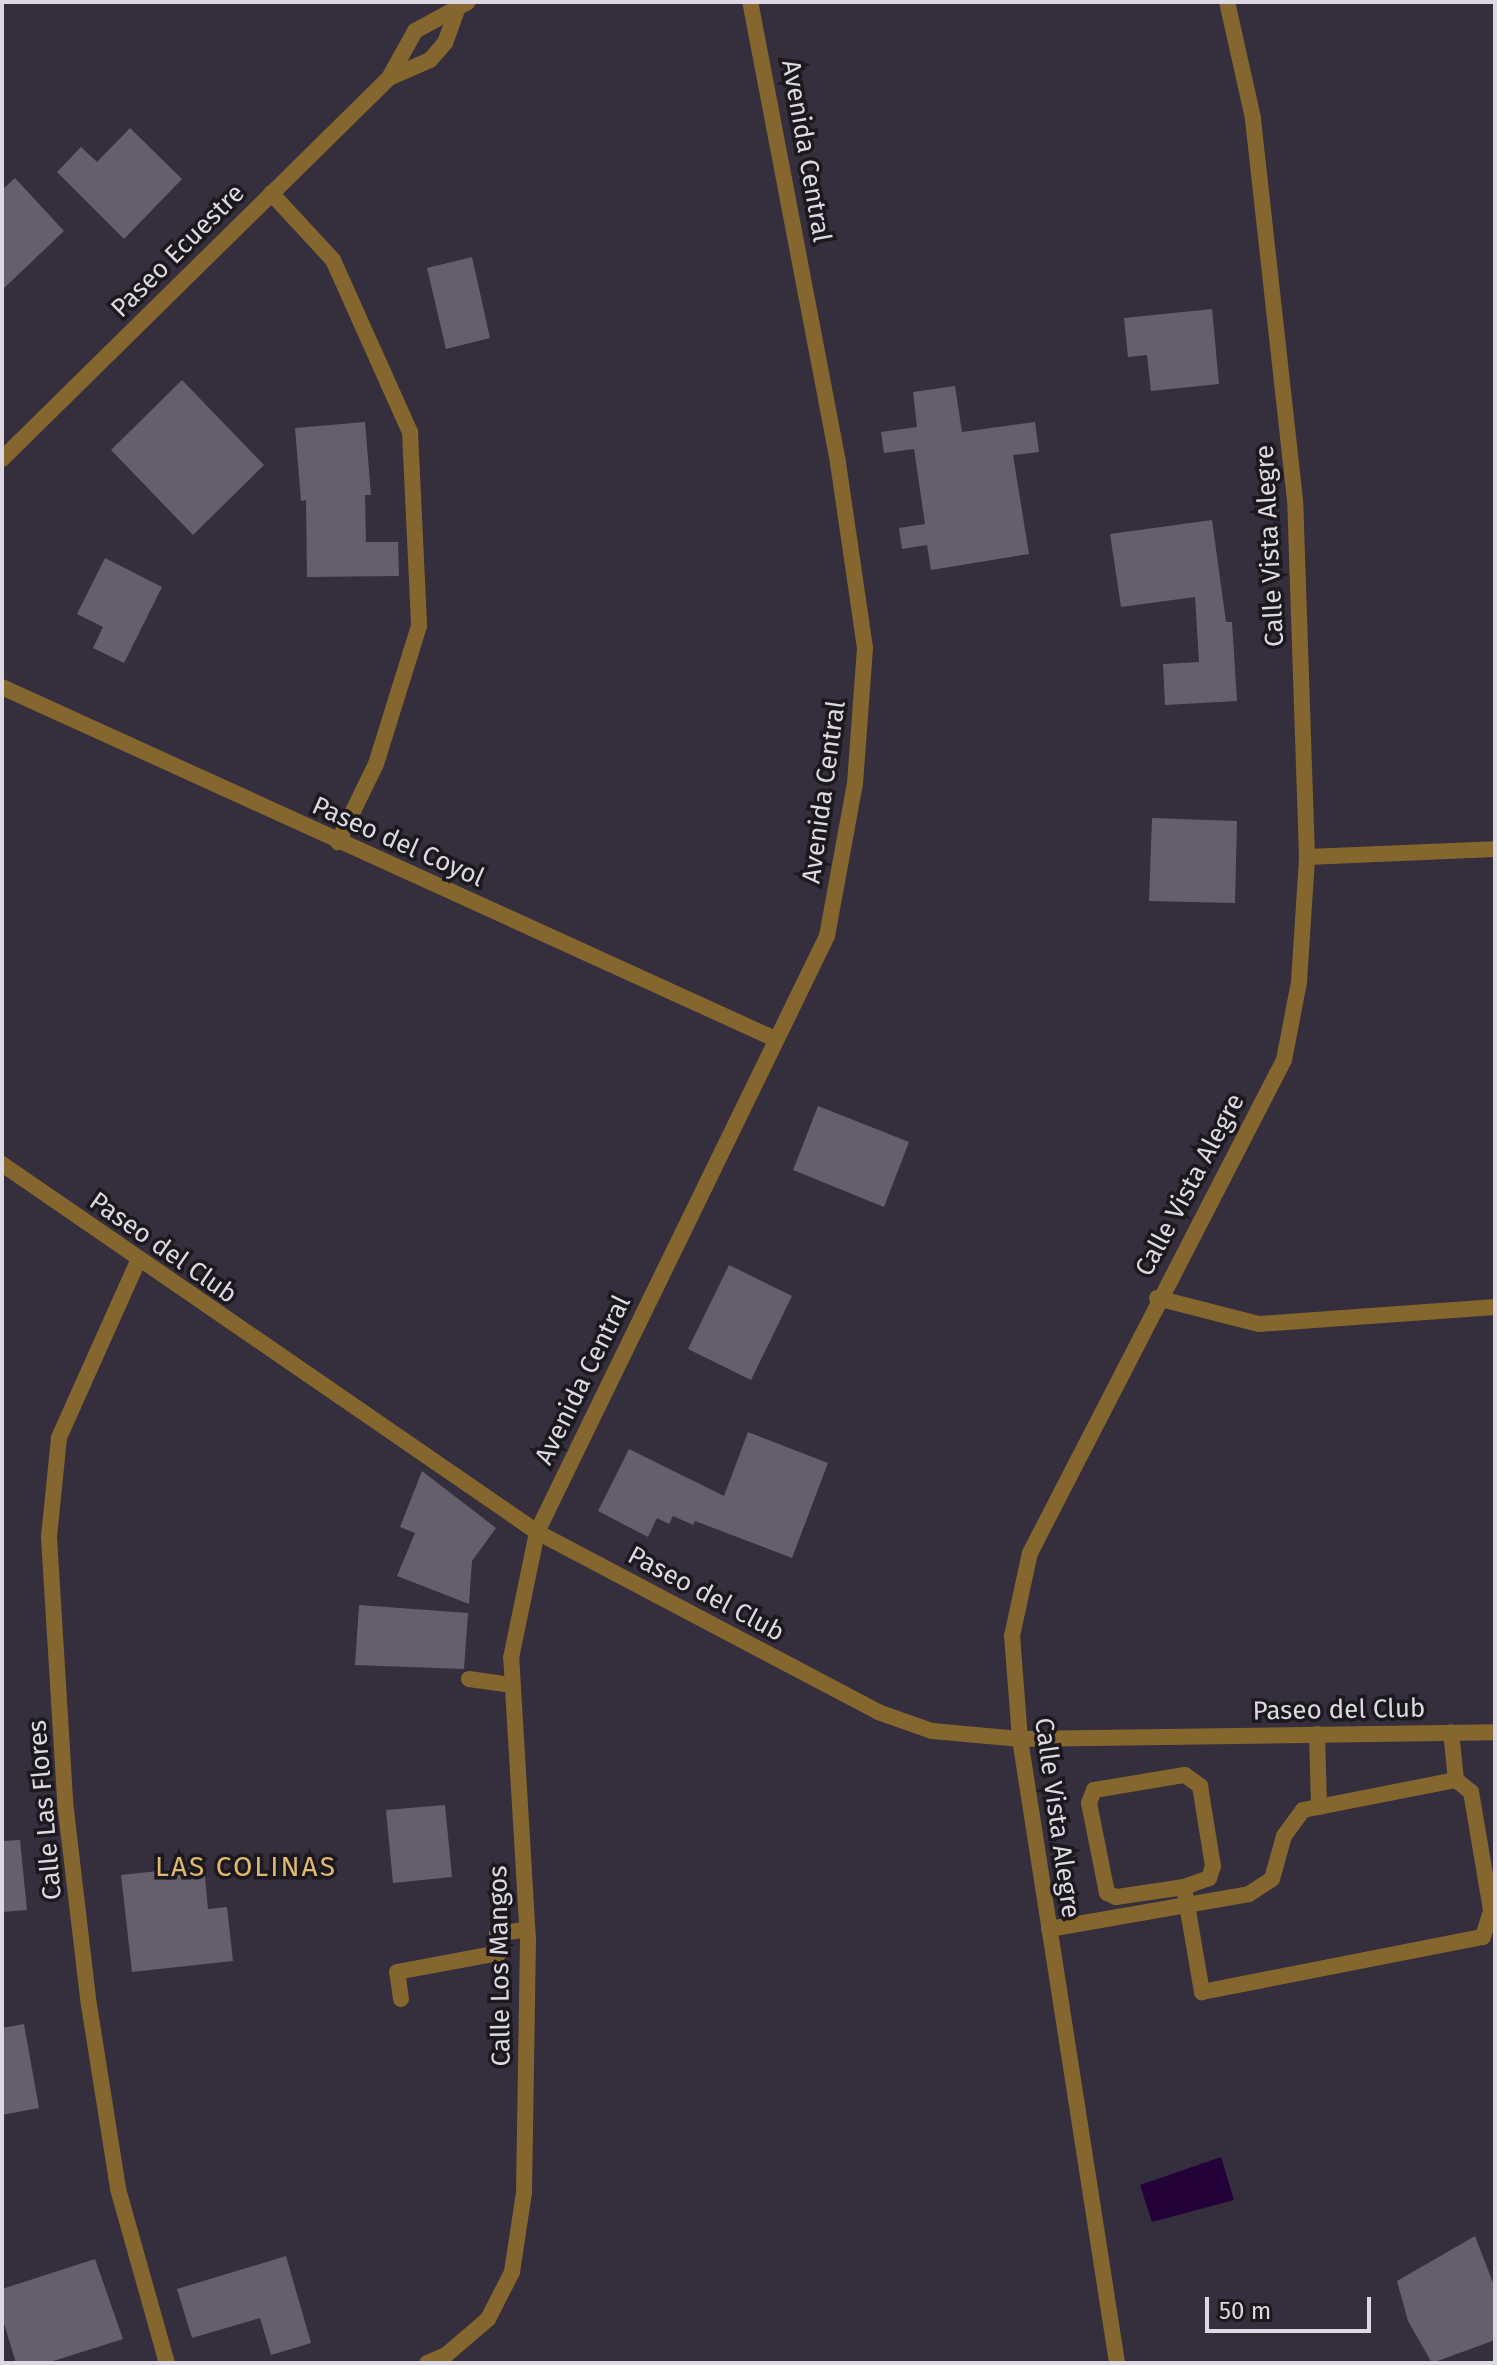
<!DOCTYPE html>
<style>
body{margin:0}
#map{position:relative;width:1497px;height:2365px;overflow:hidden;background:#352e3c;font-family:"Fira Sans",sans-serif}
div>[style]{position:absolute}
.water>*{inset:0;background:#23023a}
.building>*{inset:0;background:#655e6d}
.minor>*{height:16px;margin:-8px;padding:0 8px;transform-origin:8px;border-radius:8px;background:#84662e}
.tertiary>*{height:16px;margin:-8px;padding:0 8px;transform-origin:8px;border-radius:8px;background:#84662e}
span{translate:-50% -50%;white-space:nowrap;text-align:center;line-height:1.15;-webkit-text-stroke:7px #1b181e;paint-order:stroke}
.street-label{font-size:26px;color:#ddd9e2}
.neighbourhood-label{font-size:28px;color:#dfb871;letter-spacing:2px}
.frame{position:absolute;inset:0;border:4px solid #ddd9e2;pointer-events:none}
.scale{position:absolute;left:1205px;top:2297px;width:166px;height:36px;box-sizing:border-box;border:4px solid #ddd9e2;border-top:0;padding-left:10px;font-size:24px;line-height:28px;white-space:nowrap;color:#ddd9e2;-webkit-text-stroke:6px #1b181e;paint-order:stroke}
</style>
<div id="map">
<div class="water">
<i style="clip-path:polygon(1221px 2157px,1234px 2200px,1152px 2222px,1140px 2185px)"></i>
</div>
<div class="building">
<i style="clip-path:polygon(130px 128px,182px 179px,124px 239px,57px 172px,81px 147px,97px 162px)"></i>
<i style="clip-path:polygon(15px 178px,64px 231px,2px 290px,2px 190px)"></i>
<i style="clip-path:polygon(472px 257px,490px 338px,446px 349px,427px 268px)"></i>
<i style="clip-path:polygon(1212px 309px,1219px 384px,1151px 391px,1147px 355px,1128px 357px,1124px 318px)"></i>
<i style="clip-path:polygon(182px 380px,264px 465px,193px 535px,111px 450px)"></i>
<i style="clip-path:polygon(955px 386px,962px 432px,1035px 422px,1039px 452px,1013px 455px,1029px 554px,931px 570px,927px 545px,902px 549px,899px 528px,925px 524px,914px 449px,884px 453px,881px 432px,917px 427px,913px 392px)"></i>
<i style="clip-path:polygon(365px 422px,371px 495px,365px 495px,366px 542px,398px 542px,399px 576px,307px 577px,306px 500px,301px 501px,295px 428px)"></i>
<i style="clip-path:polygon(1212px 520px,1226px 622px,1232px 622px,1237px 701px,1165px 705px,1163px 664px,1199px 662px,1195px 597px,1121px 607px,1110px 534px)"></i>
<i style="clip-path:polygon(105px 558px,162px 587px,124px 663px,93px 648px,103px 627px,77px 614px)"></i>
<i style="clip-path:polygon(1152px 818px,1237px 821px,1235px 903px,1149px 901px)"></i>
<i style="clip-path:polygon(818px 1106px,909px 1142px,884px 1207px,793px 1170px)"></i>
<i style="clip-path:polygon(729px 1265px,792px 1296px,751px 1380px,688px 1349px)"></i>
<i style="clip-path:polygon(748px 1432px,828px 1463px,792px 1558px,695px 1521px,693px 1525px,673px 1516px,669px 1524px,657px 1518px,648px 1537px,598px 1511px,629px 1449px,724px 1496px)"></i>
<i style="clip-path:polygon(422px 1471px,496px 1528px,472px 1561px,469px 1604px,397px 1576px,415px 1533px,400px 1527px)"></i>
<i style="clip-path:polygon(359px 1605px,468px 1613px,464px 1669px,355px 1665px)"></i>
<i style="clip-path:polygon(445px 1805px,452px 1877px,393px 1883px,386px 1810px)"></i>
<i style="clip-path:polygon(20px 1840px,27px 1910px,2px 1912px,2px 1841px)"></i>
<i style="clip-path:polygon(204px 1866px,208px 1909px,227px 1907px,233px 1961px,132px 1972px,121px 1875px)"></i>
<i style="clip-path:polygon(24px 2024px,39px 2108px,2px 2115px,2px 2028px)"></i>
<i style="clip-path:polygon(1475px 2236px,1495px 2288px,1495px 2340px,1432px 2363px,1408px 2321px,1397px 2281px)"></i>
<i style="clip-path:polygon(286px 2256px,311px 2343px,271px 2355px,260px 2318px,192px 2338px,177px 2289px)"></i>
<i style="clip-path:polygon(95px 2259px,123px 2339px,47px 2363px,16px 2363px,2px 2317px,2px 2289px)"></i>
</div>
<div class="minor">
<i style="left:389px;top:78px;width:45px;rotate:-23.7deg"></i>
<i style="left:430px;top:60px;width:23px;rotate:-49deg"></i>
<i style="left:445px;top:43px;width:33px;rotate:-70deg"></i>
<i style="left:271px;top:193px;width:91px;rotate:47.2deg"></i>
<i style="left:333px;top:260px;width:188px;rotate:65.9deg"></i>
<i style="left:410px;top:432px;width:194px;rotate:87.3deg"></i>
<i style="left:419px;top:626px;width:145px;rotate:107.3deg"></i>
<i style="left:376px;top:764px;width:87px;rotate:116deg"></i>
<i style="left:2px;top:459px;width:543px;rotate:-44.55deg"></i>
<i style="left:389px;top:78px;width:54px;rotate:-61deg"></i>
<i style="left:415px;top:31px;width:60px;rotate:-28.7deg"></i>
<i style="left:2px;top:687px;width:849px;rotate:24.48deg"></i>
<i style="left:1307px;top:857px;width:188px;rotate:-2.4deg"></i>
<i style="left:138px;top:1261px;width:194px;rotate:114.1deg"></i>
<i style="left:59px;top:1438px;width:100px;rotate:95.8deg"></i>
<i style="left:49px;top:1537px;width:265px;rotate:86.5deg"></i>
<i style="left:65px;top:1802px;width:204px;rotate:83.3deg"></i>
<i style="left:89px;top:2005px;width:186px;rotate:81deg"></i>
<i style="left:118px;top:2189px;width:181px;rotate:74.3deg"></i>
<i style="left:1157px;top:1298px;width:105px;rotate:14.3deg"></i>
<i style="left:1259px;top:1324px;width:237px;rotate:-4.1deg"></i>
<i style="left:537px;top:1532px;width:663px;rotate:-64.05deg"></i>
<i style="left:827px;top:936px;width:155px;rotate:-79.6deg"></i>
<i style="left:855px;top:784px;width:136px;rotate:-85.8deg"></i>
<i style="left:865px;top:648px;width:188px;rotate:-98.3deg"></i>
<i style="left:838px;top:462px;width:468px;rotate:-100.8deg"></i>
<i style="left:469px;top:1679px;width:42px;rotate:8.1deg"></i>
<i style="left:1317px;top:1734px;width:73px;rotate:88.4deg"></i>
<i style="left:1020px;top:1739px;width:103px;rotate:-94.4deg"></i>
<i style="left:1012px;top:1636px;width:85px;rotate:-77.8deg"></i>
<i style="left:1030px;top:1553px;width:555px;rotate:-62.74deg"></i>
<i style="left:1284px;top:1060px;width:79px;rotate:-79.1deg"></i>
<i style="left:1299px;top:982px;width:125px;rotate:-86.3deg"></i>
<i style="left:1307px;top:857px;width:357px;rotate:-91.9deg"></i>
<i style="left:1295px;top:500px;width:384px;rotate:-96.3deg"></i>
<i style="left:1253px;top:118px;width:119px;rotate:-102.6deg"></i>
<i style="left:1185px;top:1775px;width:19px;rotate:36deg"></i>
<i style="left:1200px;top:1786px;width:81px;rotate:80.8deg"></i>
<i style="left:1213px;top:1866px;width:13px;rotate:108deg"></i>
<i style="left:1209px;top:1878px;width:27px;rotate:160deg"></i>
<i style="left:1184px;top:1887px;width:69px;rotate:171.6deg"></i>
<i style="left:1116px;top:1897px;width:10px;rotate:-156deg"></i>
<i style="left:1107px;top:1893px;width:92px;rotate:-101.3deg"></i>
<i style="left:1089px;top:1803px;width:14px;rotate:-69deg"></i>
<i style="left:1094px;top:1790px;width:92px;rotate:-9.4deg"></i>
<i style="left:1184px;top:1887px;width:107px;rotate:80.3deg"></i>
<i style="left:1202px;top:1992px;width:286px;rotate:-11.1deg"></i>
<i style="left:1483px;top:1937px;width:28px;rotate:-73deg"></i>
<i style="left:1491px;top:1910px;width:120px;rotate:-99.6deg"></i>
<i style="left:1471px;top:1792px;width:19px;rotate:-141deg"></i>
<i style="left:1456px;top:1780px;width:48px;rotate:-95.9deg"></i>
<i style="left:1049px;top:1929px;width:203px;rotate:-9.9deg"></i>
<i style="left:1249px;top:1894px;width:27px;rotate:-33deg"></i>
<i style="left:1272px;top:1879px;width:45px;rotate:-74.4deg"></i>
<i style="left:1284px;top:1836px;width:32px;rotate:-54deg"></i>
<i style="left:1303px;top:1810px;width:156px;rotate:-11.1deg"></i>
<i style="left:401px;top:1999px;width:27px;rotate:-98deg"></i>
<i style="left:397px;top:1972px;width:104px;rotate:-10.6deg"></i>
<i style="left:499px;top:1953px;width:19px;rotate:-96deg"></i>
<i style="left:497px;top:1934px;width:30px;rotate:-9deg"></i>
</div>
<div class="tertiary">
<i style="left:2px;top:1164px;width:649px;rotate:34.52deg"></i>
<i style="left:537px;top:1532px;width:386px;rotate:27.8deg"></i>
<i style="left:878px;top:1712px;width:57px;rotate:19.4deg"></i>
<i style="left:932px;top:1731px;width:88px;rotate:5.2deg"></i>
<i style="left:1020px;top:1739px;width:475px;rotate:-0.8deg"></i>
<i style="left:1020px;top:1739px;width:631px;rotate:81.16deg"></i>
<i style="left:427px;top:2363px;width:21px;rotate:-23deg"></i>
<i style="left:446px;top:2355px;width:55px;rotate:-40.6deg"></i>
<i style="left:488px;top:2319px;width:53px;rotate:-62.9deg"></i>
<i style="left:512px;top:2272px;width:80px;rotate:-81.4deg"></i>
<i style="left:524px;top:2193px;width:253px;rotate:-89.1deg"></i>
<i style="left:528px;top:1940px;width:283px;rotate:-93.4deg"></i>
<i style="left:511px;top:1658px;width:129px;rotate:-78.3deg"></i>
</div>
<div class="street-label">
<span style="left:806px;top:151px;rotate:80deg">Avenida Central</span>
<span style="left:178px;top:251px;rotate:-45deg">Paseo Ecuestre</span>
<span style="left:1270px;top:546px;rotate:-93deg">Calle Vista Alegre</span>
<span style="left:824px;top:792px;rotate:-82deg">Avenida Central</span>
<span style="left:398px;top:842px;rotate:24deg">Paseo del Coyol</span>
<span style="left:1190px;top:1185px;rotate:-62deg">Calle Vista Alegre</span>
<span style="left:163px;top:1248px;rotate:35deg">Paseo del Club</span>
<span style="left:583px;top:1380px;rotate:-64deg">Avenida Central</span>
<span style="left:706px;top:1594px;rotate:28deg">Paseo del Club</span>
<span style="left:1339px;top:1710px;rotate:-1deg">Paseo del Club</span>
<span style="left:45px;top:1810px;rotate:-95deg">Calle Las Flores</span>
<span style="left:1057px;top:1818px;rotate:82deg">Calle Vista Alegre</span>
<span style="left:500px;top:1966px;rotate:-91deg">Calle Los Mangos</span>
</div>
<div class="neighbourhood-label">
<span style="left:246px;top:1867px">LAS COLINAS</span>
</div>
<div class="frame"></div>
<div class="scale">50 m</div>
</div>
